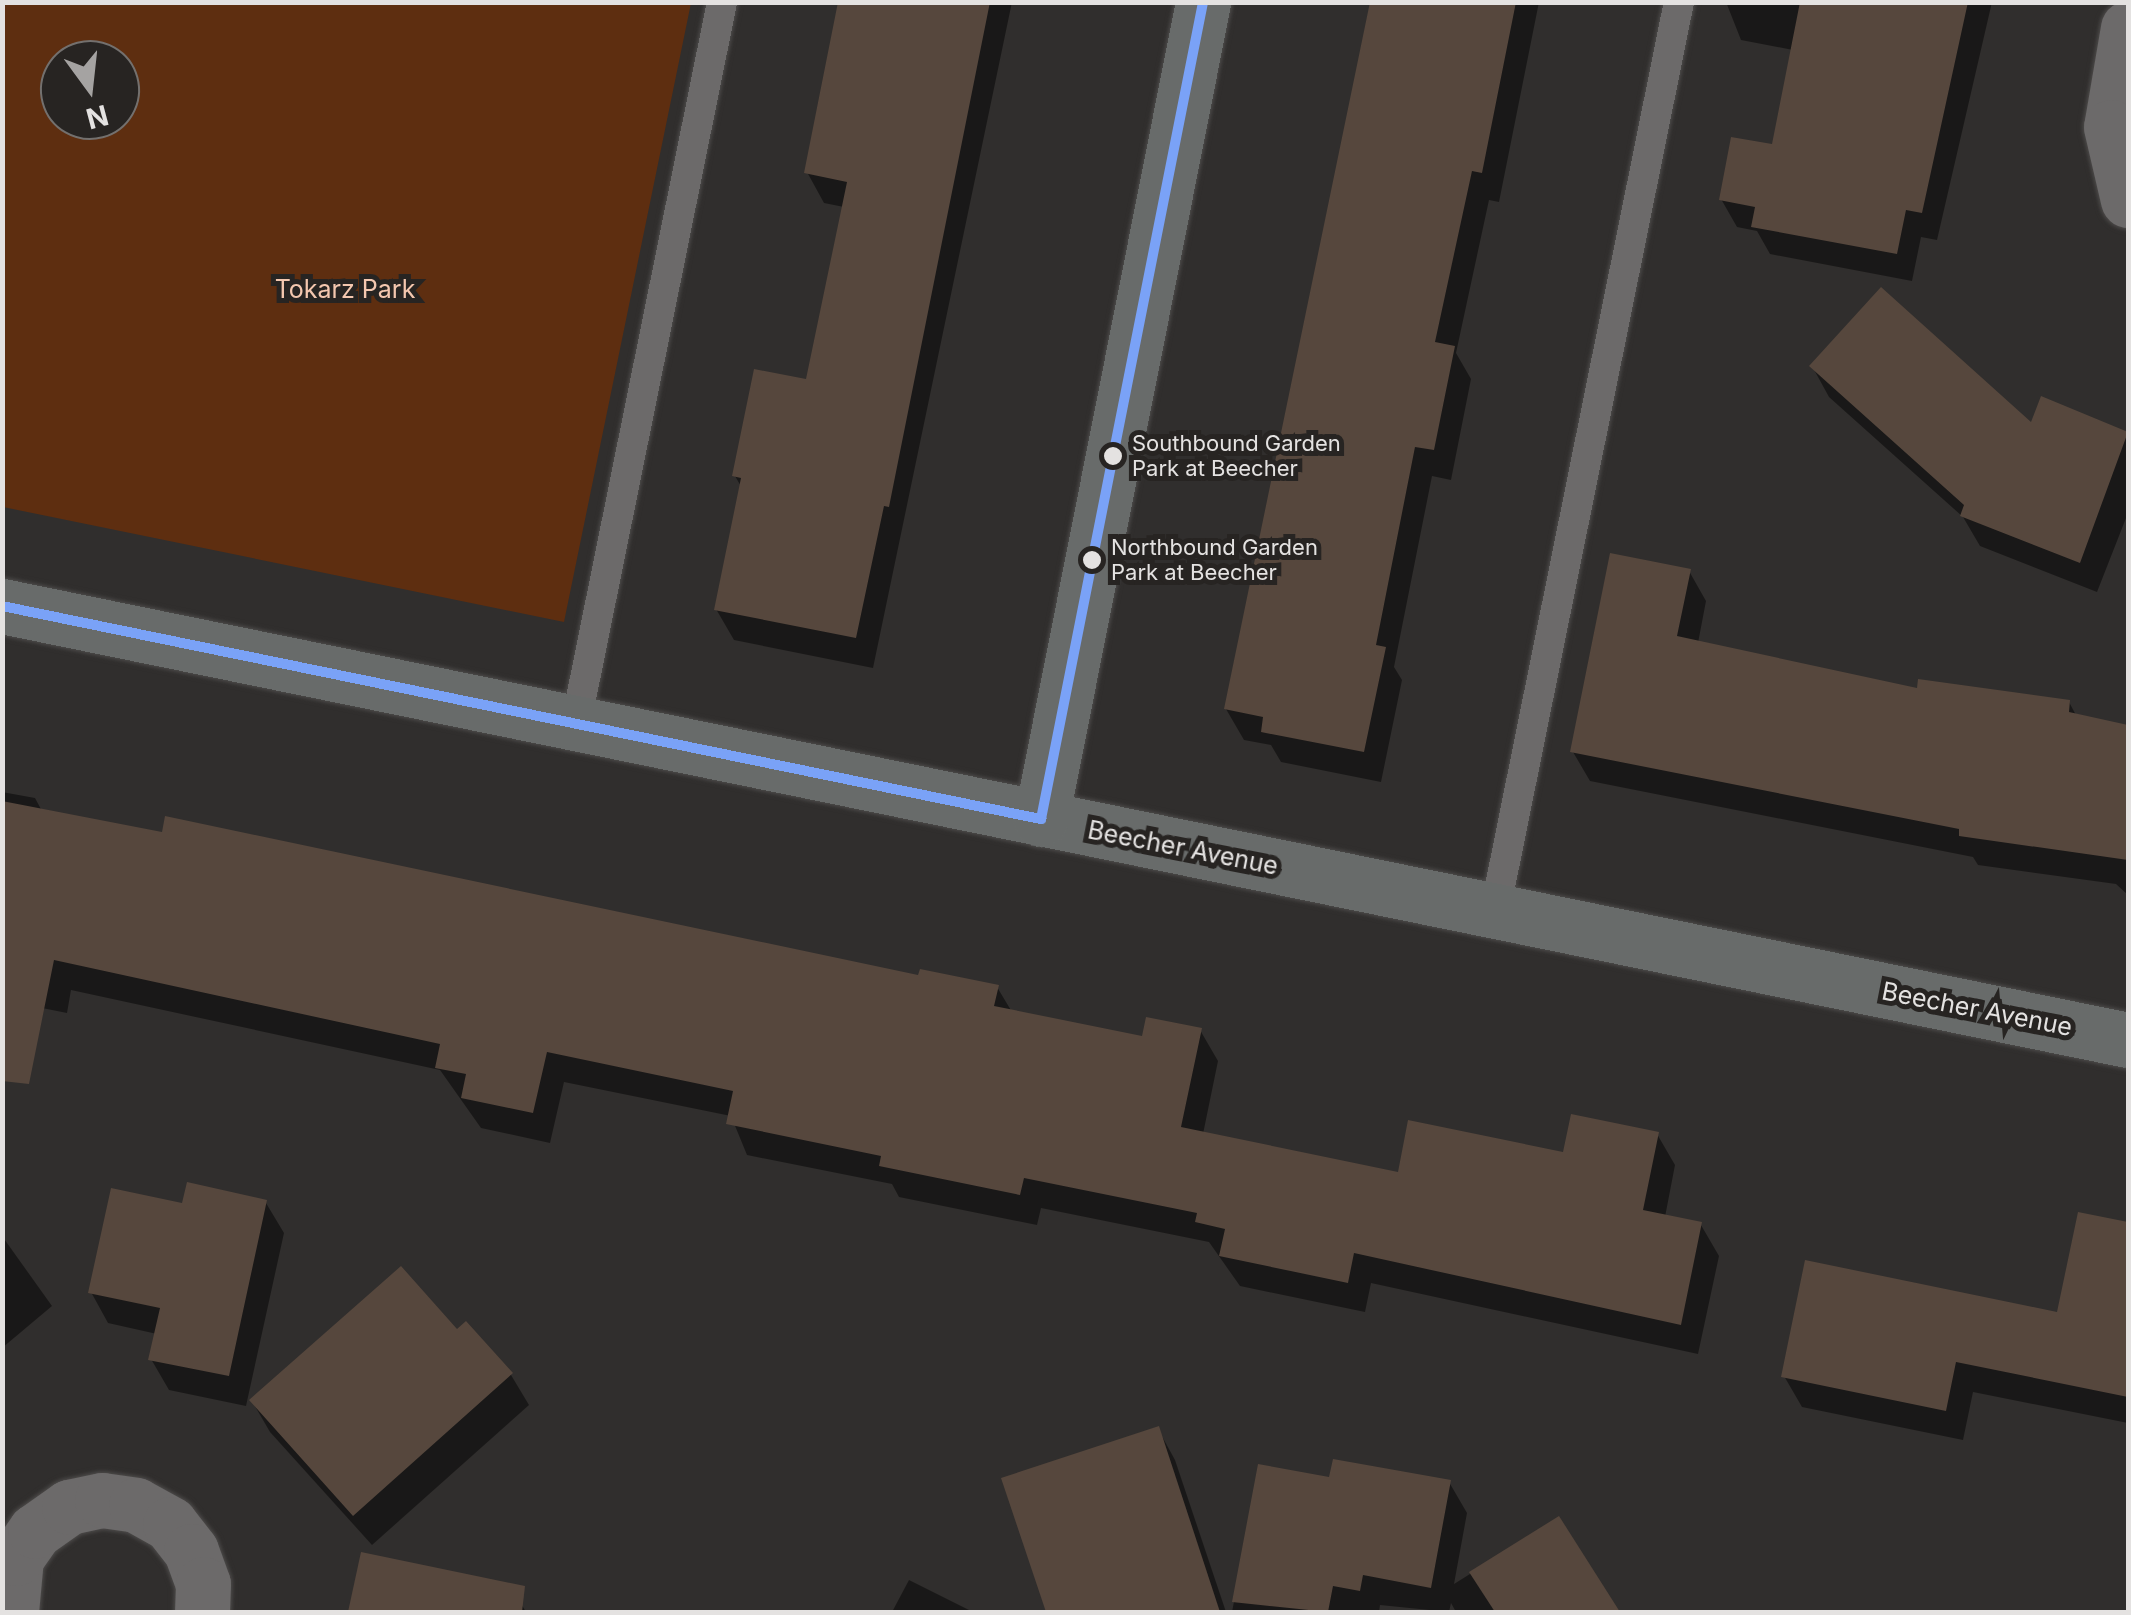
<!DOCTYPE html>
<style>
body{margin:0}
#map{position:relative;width:2131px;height:1615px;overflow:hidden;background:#302e2d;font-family:Inter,sans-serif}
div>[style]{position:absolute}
.green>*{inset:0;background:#5e2e10}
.shadow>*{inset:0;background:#0007}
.building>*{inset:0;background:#56473d}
.roads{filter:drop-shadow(0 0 2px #4d4b4a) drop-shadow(0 0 2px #4d4b4a)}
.lane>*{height:30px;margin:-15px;padding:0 15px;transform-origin:15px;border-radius:15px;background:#6c6a6a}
.street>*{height:55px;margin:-27.5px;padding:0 27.5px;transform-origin:27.5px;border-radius:27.5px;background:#6c6a6a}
.secondary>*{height:55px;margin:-27.5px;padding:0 27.5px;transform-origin:27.5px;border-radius:27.5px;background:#686b6a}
.bus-1>*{height:10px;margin:-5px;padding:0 5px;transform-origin:5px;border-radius:5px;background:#7aa2f7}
.dots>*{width:28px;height:28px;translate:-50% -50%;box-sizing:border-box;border:5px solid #272422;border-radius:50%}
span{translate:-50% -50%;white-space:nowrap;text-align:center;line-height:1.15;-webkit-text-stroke:10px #272422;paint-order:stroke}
.bus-label{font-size:22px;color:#e4e2e1}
.left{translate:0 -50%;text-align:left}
.park-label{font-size:25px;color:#f4c7af}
.street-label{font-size:25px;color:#e4e2e1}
.frame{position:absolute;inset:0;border:5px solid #e4e2e1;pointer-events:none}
.north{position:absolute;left:40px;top:40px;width:100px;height:100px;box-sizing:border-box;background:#272422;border:2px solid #73706e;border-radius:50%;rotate:165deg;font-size:28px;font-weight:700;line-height:40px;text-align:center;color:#e4e2e1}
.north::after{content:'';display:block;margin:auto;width:35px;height:45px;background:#a5a3a2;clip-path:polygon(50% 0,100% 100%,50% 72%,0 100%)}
</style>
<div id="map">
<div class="green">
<i style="clip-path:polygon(evenodd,2px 3px,691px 3px,564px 622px,3px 507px,2px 3px,60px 60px,120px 60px,120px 120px,60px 120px,60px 60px)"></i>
</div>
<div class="shadow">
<i style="clip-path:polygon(841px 2px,1012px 2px,873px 668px,734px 640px,716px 609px,742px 488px,735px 476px,808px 382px,844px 207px,824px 203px,807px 172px)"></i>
<i style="clip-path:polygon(1372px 2px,1539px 2px,1499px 202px,1489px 200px,1456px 353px,1471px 379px,1451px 480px,1432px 476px,1394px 667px,1402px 680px,1381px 782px,1281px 762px,1271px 745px,1244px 740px,1226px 709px)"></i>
<i style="clip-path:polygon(1726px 2px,1992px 2px,1937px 240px,1921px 237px,1912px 281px,1770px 254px,1757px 231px,1737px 227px,1721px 199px,1774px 147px,1793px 50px,1741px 40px)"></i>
<i style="clip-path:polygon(1812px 366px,2032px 426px,2042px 400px,2128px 434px,2128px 513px,2097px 592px,1980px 546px,1963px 517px,1829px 397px)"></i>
<i style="clip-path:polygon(1689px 571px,1706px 601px,1698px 643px,1919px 691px,2069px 702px,2077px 717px,2128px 727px,2128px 895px,2116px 884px,1978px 865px,1973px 857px,1590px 781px,1573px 752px)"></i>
<i style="clip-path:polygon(2px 792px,35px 798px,42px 811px,920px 978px,997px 987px,1012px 1012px,1144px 1039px,1200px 1030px,1218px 1061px,1203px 1134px,1400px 1174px,1565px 1155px,1657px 1134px,1675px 1165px,1665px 1217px,1701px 1225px,1719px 1256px,1698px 1354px,1371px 1283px,1365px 1312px,1240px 1286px,1209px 1242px,1041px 1208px,1037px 1225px,899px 1197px,892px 1184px,747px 1155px,731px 1116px,564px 1082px,550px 1143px,481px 1128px,440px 1070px,71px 990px,67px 1013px,2px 1000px)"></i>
<i style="clip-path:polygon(266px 1203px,284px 1233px,246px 1406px,169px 1390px,151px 1359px,157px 1334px,108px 1323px,91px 1292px,184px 1206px)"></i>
<i style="clip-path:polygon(2080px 1215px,2128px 1225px,2128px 1423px,1973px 1392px,1963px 1440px,1802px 1407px,1784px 1376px,2059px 1315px)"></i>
<i style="clip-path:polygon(2px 1236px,52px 1306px,2px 1348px)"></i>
<i style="clip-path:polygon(457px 1332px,511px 1375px,529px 1405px,372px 1545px,270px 1432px,252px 1401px)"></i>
<i style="clip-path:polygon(1158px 1429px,1175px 1460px,1226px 1612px,1048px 1612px,1005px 1480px)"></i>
<i style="clip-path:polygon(1260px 1467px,1331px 1480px,1449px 1482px,1467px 1513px,1454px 1584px,1558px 1519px,1617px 1612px,1456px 1612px,1451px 1603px,1449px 1612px,1380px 1605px,1379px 1612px,1232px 1612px)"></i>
<i style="clip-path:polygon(363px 1555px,510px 1586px,526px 1612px,351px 1612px)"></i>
<i style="clip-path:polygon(909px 1580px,973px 1612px,892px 1612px)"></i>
</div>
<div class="building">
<i style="clip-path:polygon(838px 2px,990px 2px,889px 507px,884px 506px,856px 638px,714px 610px,741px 478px,732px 476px,754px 369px,806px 379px,847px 182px,804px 173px)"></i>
<i style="clip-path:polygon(1370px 2px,1516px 2px,1482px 173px,1472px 171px,1435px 342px,1455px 346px,1434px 450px,1415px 447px,1376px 645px,1386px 647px,1364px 752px,1261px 732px,1263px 717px,1224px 709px)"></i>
<i style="clip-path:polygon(1800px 2px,1968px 2px,1922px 213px,1906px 210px,1897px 254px,1751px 227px,1755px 207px,1719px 200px,1731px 137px,1772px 144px)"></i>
<i style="clip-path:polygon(1881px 287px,2031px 422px,2041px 396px,2128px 432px,2080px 563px,1960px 516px,1964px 505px,1809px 366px)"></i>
<i style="clip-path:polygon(1610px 553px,1691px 569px,1677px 636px,1917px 688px,1918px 679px,2070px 700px,2069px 712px,2128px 725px,2128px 860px,1959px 836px,1959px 829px,1570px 752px)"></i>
<i style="clip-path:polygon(2px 801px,162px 832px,165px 816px,918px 975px,920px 969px,999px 985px,994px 1006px,1142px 1036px,1146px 1017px,1202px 1028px,1181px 1127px,1398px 1172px,1408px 1120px,1563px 1152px,1571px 1114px,1659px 1132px,1643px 1210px,1702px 1222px,1681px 1325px,1354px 1253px,1348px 1283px,1219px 1256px,1225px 1229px,1195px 1222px,1197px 1213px,1024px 1178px,1020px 1195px,879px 1166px,881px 1156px,726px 1124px,733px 1091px,547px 1052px,533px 1113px,461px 1098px,466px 1074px,435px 1068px,440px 1044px,54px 960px,29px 1084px,2px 1081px)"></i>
<i style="clip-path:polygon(187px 1182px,267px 1200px,229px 1376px,148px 1360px,160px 1308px,88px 1293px,111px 1188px,182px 1203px)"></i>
<i style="clip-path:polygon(2078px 1212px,2128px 1222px,2128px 1397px,1956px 1362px,1946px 1411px,1781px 1377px,1805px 1260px,2057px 1312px)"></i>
<i style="clip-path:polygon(401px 1266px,457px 1329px,466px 1321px,513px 1373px,353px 1516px,249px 1400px)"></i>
<i style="clip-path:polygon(1159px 1426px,1220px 1612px,1046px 1612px,1001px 1478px)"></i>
<i style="clip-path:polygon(1333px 1459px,1451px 1480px,1431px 1588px,1363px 1575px,1360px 1591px,1333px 1586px,1328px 1612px,1232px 1602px,1258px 1464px,1329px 1477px)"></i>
<i style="clip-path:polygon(1559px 1516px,1620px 1612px,1495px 1612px,1469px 1572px)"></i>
<i style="clip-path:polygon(361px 1552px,525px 1586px,522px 1612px,348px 1612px)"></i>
</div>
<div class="roads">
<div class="lane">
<i style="left:576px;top:723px;width:736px;rotate:-78.55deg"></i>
<i style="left:1495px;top:911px;width:927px;rotate:-78.56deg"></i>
</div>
<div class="street">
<i style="left:2128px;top:28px;width:100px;rotate:99.7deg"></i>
<i style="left:2111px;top:127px;width:75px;rotate:76.9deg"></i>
<i style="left:11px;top:1612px;width:54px;rotate:-84.7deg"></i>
<i style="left:16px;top:1558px;width:33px;rotate:-55deg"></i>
<i style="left:35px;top:1531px;width:42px;rotate:-35.2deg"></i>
<i style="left:69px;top:1507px;width:34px;rotate:-12deg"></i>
<i style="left:102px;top:1500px;width:34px;rotate:8deg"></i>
<i style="left:136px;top:1505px;width:39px;rotate:29deg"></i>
<i style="left:170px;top:1524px;width:34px;rotate:52deg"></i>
<i style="left:191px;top:1551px;width:35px;rotate:70deg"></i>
<i style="left:203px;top:1584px;width:28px;rotate:92deg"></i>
</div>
<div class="secondary">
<i style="left:2px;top:606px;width:2170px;rotate:11.54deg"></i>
<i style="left:1041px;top:819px;width:833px;rotate:-78.78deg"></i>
</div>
</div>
<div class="bus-1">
<i style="left:2px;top:606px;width:1061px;rotate:11.59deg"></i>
<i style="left:1041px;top:819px;width:833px;rotate:-78.78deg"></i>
</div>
<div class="dots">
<i style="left:1113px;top:456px;background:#e4e2e1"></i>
<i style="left:1092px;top:560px;background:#e4e2e1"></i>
</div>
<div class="bus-label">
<span class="left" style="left:1132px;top:456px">Southbound Garden<br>Park at Beecher</span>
<span class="left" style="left:1111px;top:560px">Northbound Garden<br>Park at Beecher</span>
</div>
<div class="park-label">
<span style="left:345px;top:289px">Tokarz Park</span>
</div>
<div class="street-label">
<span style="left:1183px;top:848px;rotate:11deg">Beecher Avenue</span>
<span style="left:1977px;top:1009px;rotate:11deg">Beecher Avenue</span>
</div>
<div class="frame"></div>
<div class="north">N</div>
</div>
